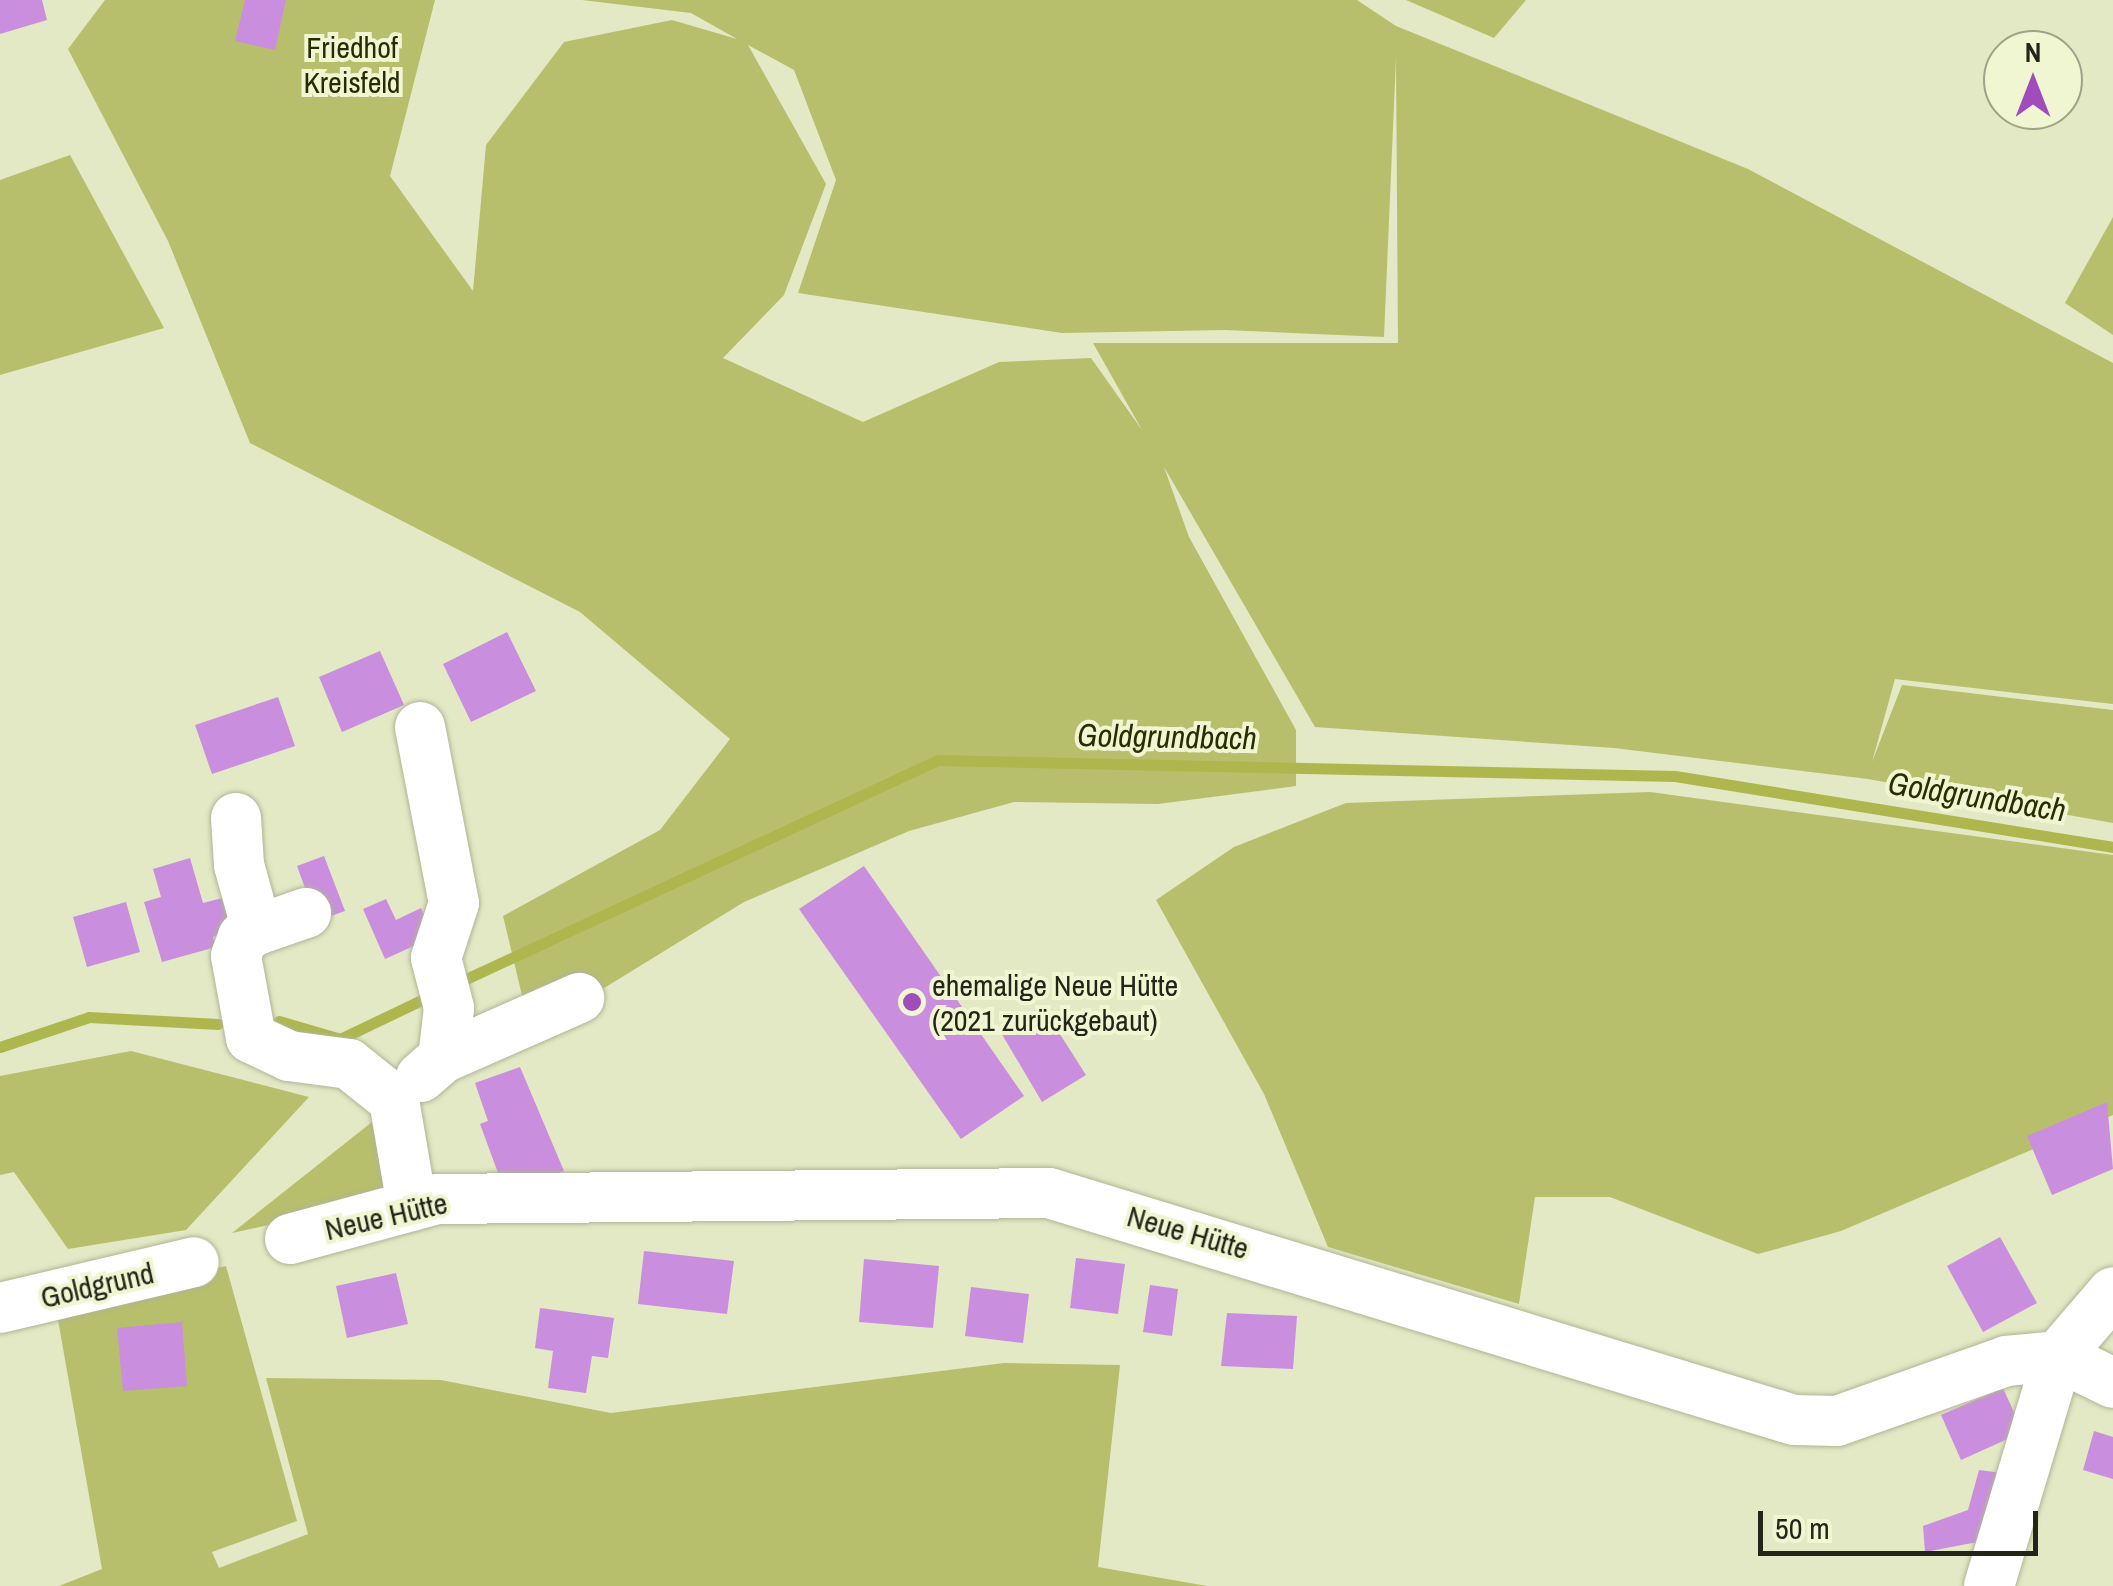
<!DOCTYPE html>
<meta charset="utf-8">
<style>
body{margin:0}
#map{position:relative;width:2113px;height:1586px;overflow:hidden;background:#e3e8c5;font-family:"Archivo Narrow",sans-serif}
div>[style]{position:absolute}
.green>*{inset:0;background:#b7bf6d}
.stream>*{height:11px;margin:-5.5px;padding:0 5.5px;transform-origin:5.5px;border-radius:5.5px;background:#aeb74e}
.building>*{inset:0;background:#ca8ede}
.roads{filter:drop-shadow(0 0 2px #b0b594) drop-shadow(0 0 2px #b0b594)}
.minor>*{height:50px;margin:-25px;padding:0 25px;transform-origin:25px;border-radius:25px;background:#fff}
.dots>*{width:28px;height:28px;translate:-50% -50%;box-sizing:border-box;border:5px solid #f0f5d2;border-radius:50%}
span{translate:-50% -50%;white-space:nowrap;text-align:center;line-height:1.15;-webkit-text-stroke:8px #f0f5d2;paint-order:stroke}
.park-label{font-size:30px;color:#292c00}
.poi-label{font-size:30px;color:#232518}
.left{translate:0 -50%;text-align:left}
.street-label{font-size:30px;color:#232518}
.water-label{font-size:32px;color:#2a2d00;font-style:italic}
.north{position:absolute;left:1983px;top:30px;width:100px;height:100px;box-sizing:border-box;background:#f0f5d2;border:2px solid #9ea288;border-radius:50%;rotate:0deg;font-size:28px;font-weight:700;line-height:40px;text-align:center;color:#232518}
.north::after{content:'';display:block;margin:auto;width:35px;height:45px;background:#a04cbb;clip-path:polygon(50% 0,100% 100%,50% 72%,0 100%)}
.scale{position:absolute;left:1758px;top:1511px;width:280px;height:45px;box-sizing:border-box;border:5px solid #232518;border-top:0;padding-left:12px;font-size:30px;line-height:35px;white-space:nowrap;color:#232518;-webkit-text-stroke:8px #f0f5d2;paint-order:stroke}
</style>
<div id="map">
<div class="green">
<i style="clip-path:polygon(evenodd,105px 0,435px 0,390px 176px,473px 291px,486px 145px,564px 42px,672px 20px,737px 39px,691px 13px,582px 0,1357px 0,1396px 26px,1748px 169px,2113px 363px,2113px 704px,1895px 679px,1872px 762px,1902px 685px,2113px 710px,2113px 823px,1868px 779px,1614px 748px,1315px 727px,1164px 467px,1189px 537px,1296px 730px,1296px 786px,1158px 804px,1014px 802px,909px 831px,744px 902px,531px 1033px,503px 916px,660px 830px,730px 739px,580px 612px,250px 443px,168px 241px,68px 49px,105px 0,748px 45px,794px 70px,836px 180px,798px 293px,1062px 333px,1225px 330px,1384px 337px,1396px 58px,1398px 343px,1093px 343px,1142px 430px,1091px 358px,999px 362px,863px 422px,723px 358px,784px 295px,826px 184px,748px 45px)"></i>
<i style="clip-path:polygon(1406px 0,1526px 0,1494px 38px)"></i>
<i style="clip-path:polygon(70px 155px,164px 328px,0 375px,0 180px)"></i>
<i style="clip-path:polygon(2113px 217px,2113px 335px,2065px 303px)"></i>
<i style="clip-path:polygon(1650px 792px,2113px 855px,2113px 1115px,1841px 1231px,1758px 1254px,1610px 1197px,1535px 1197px,1519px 1304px,1328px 1247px,1264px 1094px,1156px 900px,1234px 847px,1346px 803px)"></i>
<i style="clip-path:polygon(131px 1051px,309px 1097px,186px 1230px,68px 1249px,14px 1172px,0 1175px,0 1076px)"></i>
<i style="clip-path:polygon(372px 1122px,386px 1199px,232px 1233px)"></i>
<i style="clip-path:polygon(226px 1266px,297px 1521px,212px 1552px,219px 1568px,308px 1534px,266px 1378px,441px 1380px,611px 1413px,1004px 1363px,1120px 1365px,1098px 1567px,1207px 1586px,59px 1586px,102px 1569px,55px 1303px)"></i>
</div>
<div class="stream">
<i style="left:453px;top:985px;width:535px;rotate:-24.89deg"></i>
<i style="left:938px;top:760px;width:737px;rotate:1.24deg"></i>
<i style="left:1675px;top:776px;width:444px;rotate:9.2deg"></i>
<i style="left:279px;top:1021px;width:64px;rotate:16.4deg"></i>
<i style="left:340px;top:1039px;width:102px;rotate:-25.6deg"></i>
<i style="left:0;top:1047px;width:94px;rotate:-18.6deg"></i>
<i style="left:89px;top:1017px;width:129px;rotate:3.1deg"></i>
</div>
<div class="building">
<i style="clip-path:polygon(0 0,42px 0,47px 20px,0 34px)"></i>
<i style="clip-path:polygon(245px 0,286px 0,275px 50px,235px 41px)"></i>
<i style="clip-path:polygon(507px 632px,536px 691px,471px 722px,443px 664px)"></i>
<i style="clip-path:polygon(380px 651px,404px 705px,342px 732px,319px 677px)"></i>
<i style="clip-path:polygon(278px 697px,295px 746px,212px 774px,195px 725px)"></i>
<i style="clip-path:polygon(324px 856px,345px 911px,317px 921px,297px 866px)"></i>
<i style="clip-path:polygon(190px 858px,203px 903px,230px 896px,240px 929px,213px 937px,216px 947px,162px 962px,144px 902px,161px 897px,153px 869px)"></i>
<i style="clip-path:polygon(864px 866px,1024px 1096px,961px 1139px,799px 909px)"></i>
<i style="clip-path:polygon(386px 899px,396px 920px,421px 908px,434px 937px,385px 959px,363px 909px)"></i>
<i style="clip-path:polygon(126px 902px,140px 952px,87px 967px,73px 917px)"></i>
<i style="clip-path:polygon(1042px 1006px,1086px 1075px,1042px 1102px,1000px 1031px)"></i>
<i style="clip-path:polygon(520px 1067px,564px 1171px,505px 1192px,480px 1124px,488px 1121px,475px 1083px)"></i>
<i style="clip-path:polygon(2107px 1102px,2113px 1169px,2052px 1195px,2027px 1136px)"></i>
<i style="clip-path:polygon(2000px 1237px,2037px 1303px,1983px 1332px,1947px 1266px)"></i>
<i style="clip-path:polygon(644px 1251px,734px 1261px,727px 1314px,638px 1304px)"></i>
<i style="clip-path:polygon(1076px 1258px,1125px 1264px,1118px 1314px,1070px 1308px)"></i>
<i style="clip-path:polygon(864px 1259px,939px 1266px,933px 1328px,859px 1322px)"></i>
<i style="clip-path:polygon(396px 1273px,408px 1324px,347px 1338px,336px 1286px)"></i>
<i style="clip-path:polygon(1150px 1285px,1178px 1289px,1172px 1336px,1143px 1332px)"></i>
<i style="clip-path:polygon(971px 1287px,1029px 1294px,1023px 1343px,965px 1336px)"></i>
<i style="clip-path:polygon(540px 1308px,614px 1318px,608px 1358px,592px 1356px,586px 1393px,548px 1388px,553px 1351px,535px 1348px)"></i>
<i style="clip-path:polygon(1227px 1313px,1297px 1316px,1293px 1369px,1221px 1366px)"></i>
<i style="clip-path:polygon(182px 1322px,187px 1386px,123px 1391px,117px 1328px)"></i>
<i style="clip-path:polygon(2003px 1388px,2023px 1432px,1961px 1460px,1941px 1415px)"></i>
<i style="clip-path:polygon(2094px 1431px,2113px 1437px,2113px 1479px,2083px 1470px)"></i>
<i style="clip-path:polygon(1979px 1470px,2002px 1473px,1988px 1540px,1925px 1552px,1923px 1526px,1968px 1510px)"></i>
</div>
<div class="roads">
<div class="minor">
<i style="left:420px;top:727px;width:179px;rotate:79.1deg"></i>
<i style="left:454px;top:903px;width:58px;rotate:108.1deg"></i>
<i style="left:436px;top:958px;width:52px;rotate:75.4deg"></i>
<i style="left:449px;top:1008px;width:50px;rotate:96.8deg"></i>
<i style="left:236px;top:818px;width:47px;rotate:86.3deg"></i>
<i style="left:239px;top:865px;width:67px;rotate:74.5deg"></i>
<i style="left:257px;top:930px;width:16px;rotate:153deg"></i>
<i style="left:243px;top:937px;width:20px;rotate:110deg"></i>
<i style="left:236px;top:956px;width:83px;rotate:79.6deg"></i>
<i style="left:251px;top:1038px;width:42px;rotate:25.3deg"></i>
<i style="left:289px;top:1056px;width:61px;rotate:7.6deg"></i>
<i style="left:349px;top:1064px;width:58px;rotate:38.7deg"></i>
<i style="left:257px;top:930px;width:52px;rotate:-19.1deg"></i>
<i style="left:421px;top:1077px;width:29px;rotate:-41deg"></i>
<i style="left:443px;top:1058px;width:149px;rotate:-23.8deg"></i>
<i style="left:394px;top:1100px;width:107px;rotate:80.3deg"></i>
<i style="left:290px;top:1239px;width:152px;rotate:-15.2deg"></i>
<i style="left:437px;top:1199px;width:612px;rotate:-0.56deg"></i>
<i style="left:1049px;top:1193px;width:779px;rotate:16.95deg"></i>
<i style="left:1794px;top:1420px;width:43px;rotate:1.3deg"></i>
<i style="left:1837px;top:1421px;width:179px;rotate:-19.5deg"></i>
<i style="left:2006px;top:1361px;width:52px;rotate:-5.5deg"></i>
<i style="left:0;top:1308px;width:199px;rotate:-13.3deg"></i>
<i style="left:2058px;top:1356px;width:61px;rotate:26.1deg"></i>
<i style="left:1989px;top:1586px;width:240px;rotate:-73.3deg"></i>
<i style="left:2058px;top:1356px;width:84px;rotate:-49.3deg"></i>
</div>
</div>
<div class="dots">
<i style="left:912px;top:1002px;background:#a04cbb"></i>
</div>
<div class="park-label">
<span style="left:352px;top:64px">Friedhof<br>Kreisfeld</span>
</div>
<div class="poi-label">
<span class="left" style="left:932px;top:1002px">ehemalige Neue Hütte<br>(2021 zurückgebaut)</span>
</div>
<div class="street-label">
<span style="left:386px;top:1216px;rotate:-13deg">Neue Hütte</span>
<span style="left:1188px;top:1232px;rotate:16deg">Neue Hütte</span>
<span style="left:97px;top:1285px;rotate:-13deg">Goldgrund</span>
</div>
<div class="water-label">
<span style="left:1167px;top:737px;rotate:1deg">Goldgrundbach</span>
<span style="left:1977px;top:797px;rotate:9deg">Goldgrundbach</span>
</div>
<div class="north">N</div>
<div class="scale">50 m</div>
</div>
